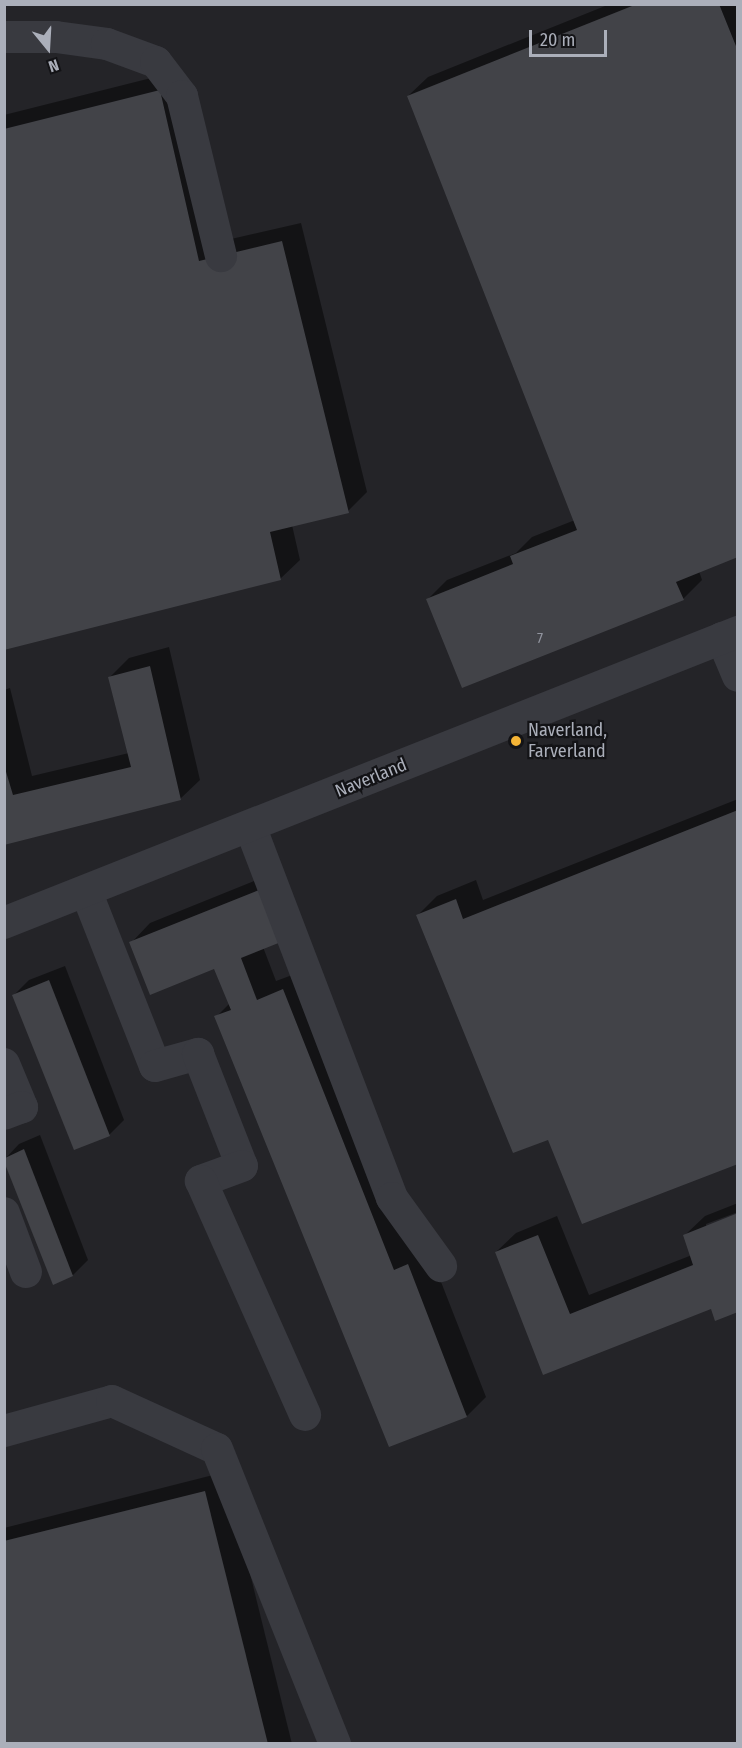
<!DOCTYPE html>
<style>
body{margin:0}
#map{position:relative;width:742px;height:1748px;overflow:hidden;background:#18181b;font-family:"Fira Sans Condensed",sans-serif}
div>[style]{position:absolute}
.built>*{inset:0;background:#242428}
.shadow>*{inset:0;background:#0007}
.building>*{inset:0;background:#424348}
.minor>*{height:32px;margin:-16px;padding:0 16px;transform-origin:16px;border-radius:16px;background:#393a40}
.dots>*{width:16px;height:16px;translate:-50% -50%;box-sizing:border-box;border:3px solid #131316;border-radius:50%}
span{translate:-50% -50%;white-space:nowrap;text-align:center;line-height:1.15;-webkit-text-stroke:4.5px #131316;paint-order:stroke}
.number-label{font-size:15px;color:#91949e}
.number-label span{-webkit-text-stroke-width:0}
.poi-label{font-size:18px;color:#abafba}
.left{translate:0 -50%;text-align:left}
.street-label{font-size:18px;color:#abafba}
.frame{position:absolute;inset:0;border:6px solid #abafba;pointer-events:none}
.north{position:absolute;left:18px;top:18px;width:60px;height:60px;-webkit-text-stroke:4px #131316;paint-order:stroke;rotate:162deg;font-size:16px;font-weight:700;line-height:24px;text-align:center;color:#abafba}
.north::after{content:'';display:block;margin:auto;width:21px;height:27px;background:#abafba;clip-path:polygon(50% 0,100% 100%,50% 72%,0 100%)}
.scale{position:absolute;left:529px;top:30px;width:78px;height:27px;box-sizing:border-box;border:3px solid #abafba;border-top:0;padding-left:8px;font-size:18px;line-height:21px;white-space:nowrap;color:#abafba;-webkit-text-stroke:4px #131316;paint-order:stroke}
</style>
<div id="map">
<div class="built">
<i style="clip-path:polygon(5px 5px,737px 5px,737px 1743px,5px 1743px)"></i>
</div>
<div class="shadow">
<i style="clip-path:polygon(610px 4px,738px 4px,738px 556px,699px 571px,702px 580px,683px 599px,428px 599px,447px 580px,516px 553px,532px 537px,575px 520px,408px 96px,428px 77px)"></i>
<i style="clip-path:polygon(179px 71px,218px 242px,301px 223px,367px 492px,348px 511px,292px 525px,300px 560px,280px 579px,4px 648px,4px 115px)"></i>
<i style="clip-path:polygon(169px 647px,200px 780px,180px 799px,4px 844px,4px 690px,10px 688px,32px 776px,129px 753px,110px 677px,129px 658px)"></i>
<i style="clip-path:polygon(738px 799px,738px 1162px,549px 1138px,418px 915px,437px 896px,476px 880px,483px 900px)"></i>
<i style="clip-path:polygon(279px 871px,263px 947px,276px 981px,303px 971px,427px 1246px,486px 1397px,467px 1416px,216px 1017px,230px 1003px,215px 967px,131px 943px,150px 923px)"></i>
<i style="clip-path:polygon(65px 966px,124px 1120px,109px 1135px,14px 995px,29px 980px)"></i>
<i style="clip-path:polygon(40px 1135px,88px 1260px,73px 1275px,54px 1283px,4px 1160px,19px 1144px)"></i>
<i style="clip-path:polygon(738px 1203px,738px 1212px,706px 1224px,712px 1307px,544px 1373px,496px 1252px,516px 1233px,557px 1216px,589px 1295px,692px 1255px,685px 1235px,705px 1216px)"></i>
<i style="clip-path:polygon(225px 1472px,292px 1744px,4px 1744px,4px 1528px)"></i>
</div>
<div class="building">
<i style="clip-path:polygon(637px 4px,719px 4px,738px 51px,738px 557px,676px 582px,684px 600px,462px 688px,426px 599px,513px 564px,510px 556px,577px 530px,407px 96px)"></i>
<i style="clip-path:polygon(160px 90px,199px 261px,282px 241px,349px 513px,270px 532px,281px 580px,4px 650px,4px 129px)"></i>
<i style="clip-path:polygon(150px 666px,181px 800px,4px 845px,4px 765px,13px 795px,131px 767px,108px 677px)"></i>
<i style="clip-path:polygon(738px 810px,738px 1164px,582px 1224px,548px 1140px,513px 1153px,416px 915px,456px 899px,463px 919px)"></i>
<i style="clip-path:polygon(259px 890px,281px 942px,241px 958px,257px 1000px,283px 989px,394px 1270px,408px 1264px,467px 1417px,389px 1447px,214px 1016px,231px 1010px,214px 969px,150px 995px,129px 942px)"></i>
<i style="clip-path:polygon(49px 980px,110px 1136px,74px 1150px,12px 995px)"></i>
<i style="clip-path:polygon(24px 1149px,73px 1276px,53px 1285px,5px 1164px,5px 1158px)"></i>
<i style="clip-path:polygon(738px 1213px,738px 1312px,715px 1321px,711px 1309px,543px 1375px,495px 1252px,538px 1235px,570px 1314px,693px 1265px,683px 1235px)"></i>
<i style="clip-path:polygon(205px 1491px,268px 1744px,4px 1744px,4px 1541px)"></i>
</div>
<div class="minor">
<i style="left:4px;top:37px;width:52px"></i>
<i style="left:56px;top:37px;width:51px;rotate:7.8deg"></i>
<i style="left:107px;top:44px;width:52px;rotate:20.2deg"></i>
<i style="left:156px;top:62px;width:43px;rotate:52.6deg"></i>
<i style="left:182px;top:96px;width:165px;rotate:76.3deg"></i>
<i style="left:722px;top:638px;width:41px;rotate:67.2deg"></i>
<i style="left:250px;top:826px;width:398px;rotate:69.1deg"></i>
<i style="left:392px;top:1198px;width:84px;rotate:54.2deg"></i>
<i style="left:86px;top:891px;width:188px;rotate:68.5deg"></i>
<i style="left:155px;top:1066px;width:45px;rotate:-15.6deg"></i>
<i style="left:198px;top:1054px;width:120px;rotate:68.6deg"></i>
<i style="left:242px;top:1166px;width:44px;rotate:159.9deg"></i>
<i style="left:201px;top:1181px;width:256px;rotate:66deg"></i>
<i style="left:4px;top:923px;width:790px;rotate:-21.63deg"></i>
<i style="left:4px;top:1064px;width:47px;rotate:67.3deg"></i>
<i style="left:22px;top:1107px;width:19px;rotate:159deg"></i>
<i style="left:4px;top:1213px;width:63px;rotate:69.6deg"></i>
<i style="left:4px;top:1431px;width:112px;rotate:-15.5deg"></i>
<i style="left:112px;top:1401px;width:115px;rotate:24.6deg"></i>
<i style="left:217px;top:1449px;width:318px;rotate:68.2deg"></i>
</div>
<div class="dots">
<i style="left:516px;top:741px;background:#f4b436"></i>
</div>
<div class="number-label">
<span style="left:540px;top:639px">7</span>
</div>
<div class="poi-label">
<span class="left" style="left:528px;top:741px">Naverland,<br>Farverland</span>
</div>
<div class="street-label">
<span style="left:371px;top:778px;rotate:-22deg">Naverland</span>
</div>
<div class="frame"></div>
<div class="north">N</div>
<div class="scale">20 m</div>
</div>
